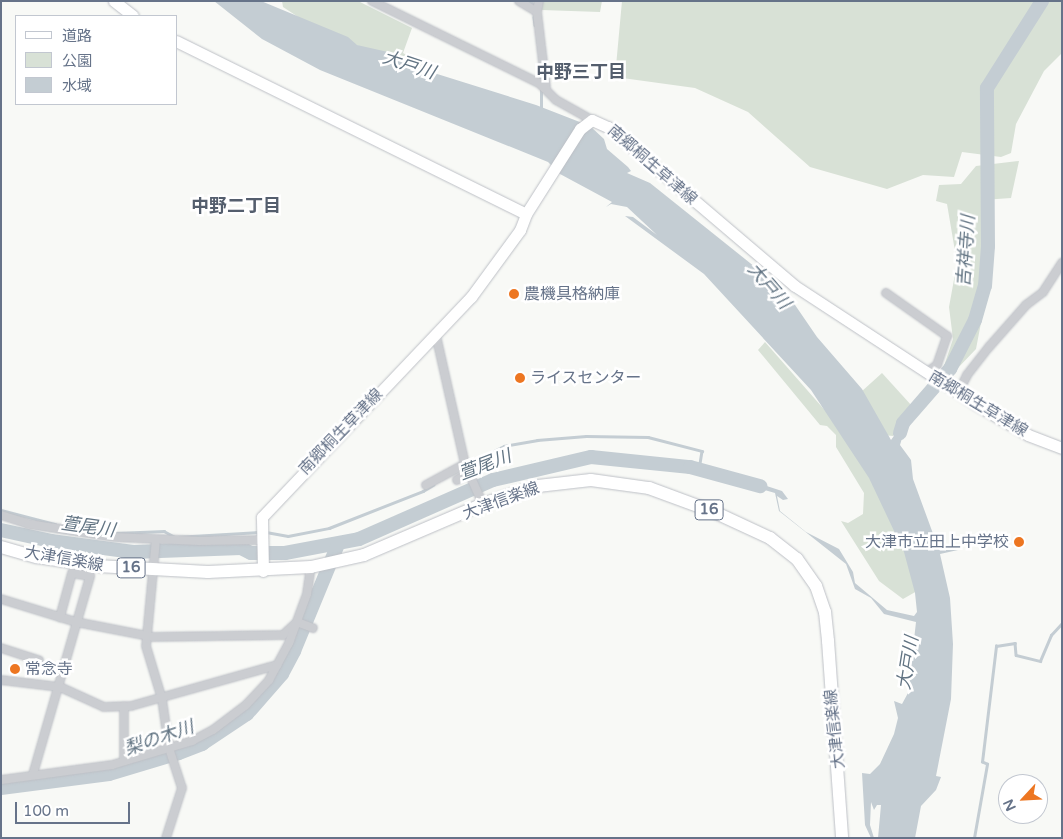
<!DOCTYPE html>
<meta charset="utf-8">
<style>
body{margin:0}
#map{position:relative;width:1063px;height:839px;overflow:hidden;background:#f8f9f6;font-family:"Varela Round","Noto Sans JP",sans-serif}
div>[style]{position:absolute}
.green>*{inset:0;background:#d8e1d6}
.water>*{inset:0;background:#c4cdd3}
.stream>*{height:2.5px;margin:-1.25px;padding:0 1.25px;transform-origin:1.25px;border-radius:1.25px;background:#c4cdd3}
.river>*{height:14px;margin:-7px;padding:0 7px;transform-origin:7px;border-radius:7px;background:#c4cdd3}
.roads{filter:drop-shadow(0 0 1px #bdc0c6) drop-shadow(0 0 1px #bdc0c6)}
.street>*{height:8px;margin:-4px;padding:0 4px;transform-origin:4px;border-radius:4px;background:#cbcdd1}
.secondary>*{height:11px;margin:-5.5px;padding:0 5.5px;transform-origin:5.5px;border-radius:5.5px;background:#fff}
.primary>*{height:12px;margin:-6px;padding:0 6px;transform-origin:6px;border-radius:6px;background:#fff}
.dots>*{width:14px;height:14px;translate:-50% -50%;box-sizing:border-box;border:2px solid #fff;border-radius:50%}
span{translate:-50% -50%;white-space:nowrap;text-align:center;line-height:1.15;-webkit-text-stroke:5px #fff;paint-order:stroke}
.shield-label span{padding:1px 4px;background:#fff;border:1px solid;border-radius:4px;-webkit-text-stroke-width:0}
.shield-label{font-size:15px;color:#667389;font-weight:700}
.street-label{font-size:16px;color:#667389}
.poi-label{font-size:16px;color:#667389}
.left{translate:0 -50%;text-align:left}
.right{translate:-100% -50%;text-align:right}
.water-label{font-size:18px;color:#627483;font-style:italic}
.neighbourhood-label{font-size:18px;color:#545e6d;font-weight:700}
.frame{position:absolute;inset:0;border:2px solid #667389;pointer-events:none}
.legend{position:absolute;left:15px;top:15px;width:162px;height:90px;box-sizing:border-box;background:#fff;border:1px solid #c2c7d0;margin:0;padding:6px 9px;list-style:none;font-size:15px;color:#667389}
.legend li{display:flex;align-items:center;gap:10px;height:25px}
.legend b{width:25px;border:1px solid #c2c7d0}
.north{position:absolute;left:998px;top:774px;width:50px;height:50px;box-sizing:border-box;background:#fff;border:1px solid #c2c7d0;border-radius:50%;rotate:245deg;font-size:14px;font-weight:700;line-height:20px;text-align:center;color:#667389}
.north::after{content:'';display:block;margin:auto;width:18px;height:22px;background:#ed7621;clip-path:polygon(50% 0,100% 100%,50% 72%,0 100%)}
.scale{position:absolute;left:15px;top:802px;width:115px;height:22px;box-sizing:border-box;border:2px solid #667389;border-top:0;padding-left:6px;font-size:15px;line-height:18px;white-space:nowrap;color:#667389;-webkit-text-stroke:4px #fff;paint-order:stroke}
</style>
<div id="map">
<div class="green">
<i style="clip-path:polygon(282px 1px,358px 1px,412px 28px,403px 53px,424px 65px,422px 73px,312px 26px,283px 7px)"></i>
<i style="clip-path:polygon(531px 1px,602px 1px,600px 12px,542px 10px)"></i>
<i style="clip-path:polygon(622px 1px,1062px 1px,1062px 53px,1044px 71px,1016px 124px,1011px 153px,1001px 157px,962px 152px,954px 177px,923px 175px,887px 189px,810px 167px,748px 112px,695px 88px,615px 77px)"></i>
<i style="clip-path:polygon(1019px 161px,1011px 198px,983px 200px,988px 286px,976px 349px,956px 370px,944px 366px,953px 339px,949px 307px,957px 263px,947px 204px,936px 201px,939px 185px,961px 184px,976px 166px)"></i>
<i style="clip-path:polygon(765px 342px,829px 415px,871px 476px,906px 551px,917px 591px,903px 599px,879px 581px,841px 521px,848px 523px,863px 514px,864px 493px,836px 447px,836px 435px,827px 426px,820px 425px,758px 350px)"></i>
<i style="clip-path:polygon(882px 373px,912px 406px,909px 420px,893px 436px,883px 435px,861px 392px)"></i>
</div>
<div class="water">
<i style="clip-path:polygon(214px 1px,261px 1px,348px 37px,357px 45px,388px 52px,418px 68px,536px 105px,590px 126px,604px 139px,607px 149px,628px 167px,631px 171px,627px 173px,650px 183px,760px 271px,793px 302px,817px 337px,862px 389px,891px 440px,909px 415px,900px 445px,911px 460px,913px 479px,939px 550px,958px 550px,940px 554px,950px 598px,953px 644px,951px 699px,936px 776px,941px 777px,936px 790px,921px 806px,915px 838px,878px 838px,881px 805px,877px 805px,874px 810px,871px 802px,870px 825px,874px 838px,871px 838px,865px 825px,862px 773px,870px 774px,880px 764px,894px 734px,898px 718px,894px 701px,902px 704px,908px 693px,916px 622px,884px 614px,871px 598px,855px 589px,846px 564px,779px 511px,775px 493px,737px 482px,748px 480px,782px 491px,788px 499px,783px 500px,777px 496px,780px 511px,806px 532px,839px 549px,853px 572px,855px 583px,887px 610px,914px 616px,917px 612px,915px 593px,904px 552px,869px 478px,811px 390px,704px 274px,625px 216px,633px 217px,657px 235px,627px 207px,611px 204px,606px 207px,612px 202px,560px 174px,548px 162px,320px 70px,262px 39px)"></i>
</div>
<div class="stream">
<i style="left:530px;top:1px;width:4px;rotate:45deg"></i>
<i style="left:534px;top:17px;width:8px;rotate:83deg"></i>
<i style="left:540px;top:70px;width:12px;rotate:85deg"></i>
<i style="left:541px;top:110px;width:22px;rotate:-90deg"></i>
<i style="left:467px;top:464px;width:41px;rotate:-25.9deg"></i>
<i style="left:504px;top:446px;width:34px;rotate:-10deg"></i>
<i style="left:537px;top:440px;width:49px;rotate:-4.7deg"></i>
<i style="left:586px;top:436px;width:62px;rotate:0.9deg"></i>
<i style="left:648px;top:437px;width:56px;rotate:14.5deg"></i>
<i style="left:702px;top:451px;width:18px;rotate:99deg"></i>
<i style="left:1px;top:510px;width:56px;rotate:14.5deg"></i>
<i style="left:93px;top:530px;width:23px;rotate:7deg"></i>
<i style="left:116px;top:533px;width:48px;rotate:-2.4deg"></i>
<i style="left:164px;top:531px;width:13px;rotate:29deg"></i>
<i style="left:175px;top:537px;width:83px;rotate:-3.4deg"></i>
<i style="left:266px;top:532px;width:22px;rotate:10deg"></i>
<i style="left:288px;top:536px;width:42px;rotate:-11deg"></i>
<i style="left:329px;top:528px;width:101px;rotate:-21.5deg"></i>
<i style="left:423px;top:491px;width:12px;rotate:-31deg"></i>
<i style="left:974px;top:838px;width:75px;rotate:-80deg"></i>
<i style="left:987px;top:764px;width:5px;rotate:-158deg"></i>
<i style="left:982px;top:762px;width:117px;rotate:-83.1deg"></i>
<i style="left:996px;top:646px;width:19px;rotate:-9deg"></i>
<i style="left:1015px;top:643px;width:12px;rotate:85deg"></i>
<i style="left:1016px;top:655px;width:25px;rotate:14deg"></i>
<i style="left:1040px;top:661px;width:28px;rotate:-67deg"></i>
<i style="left:1051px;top:635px;width:16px;rotate:-47deg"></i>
</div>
<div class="river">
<i style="left:900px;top:433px;width:10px;rotate:-73deg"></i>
<i style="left:903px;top:423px;width:72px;rotate:-49deg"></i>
<i style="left:950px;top:369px;width:55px;rotate:-63deg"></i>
<i style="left:975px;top:320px;width:35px;rotate:-74deg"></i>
<i style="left:985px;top:286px;width:40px;rotate:-85.7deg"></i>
<i style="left:988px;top:246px;width:158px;rotate:-90.4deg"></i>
<i style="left:987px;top:88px;width:103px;rotate:-57.7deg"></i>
<i style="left:1px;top:530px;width:51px;rotate:12.4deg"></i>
<i style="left:51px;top:541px;width:83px;rotate:7.6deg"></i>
<i style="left:133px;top:552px;width:108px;rotate:-2.1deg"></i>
<i style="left:241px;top:548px;width:11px;rotate:27deg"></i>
<i style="left:251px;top:553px;width:34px"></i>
<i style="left:285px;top:553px;width:75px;rotate:-10.7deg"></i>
<i style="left:359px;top:539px;width:146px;rotate:-23.8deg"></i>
<i style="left:493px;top:480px;width:101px;rotate:-13.2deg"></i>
<i style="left:591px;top:457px;width:100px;rotate:5.8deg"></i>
<i style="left:690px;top:467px;width:73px;rotate:15.2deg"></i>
<i style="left:1px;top:788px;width:109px;rotate:-7.4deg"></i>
<i style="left:109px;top:774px;width:73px;rotate:-16.7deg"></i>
<i style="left:179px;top:753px;width:25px;rotate:-21deg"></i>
<i style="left:202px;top:744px;width:54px;rotate:-33.7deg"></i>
<i style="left:247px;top:714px;width:53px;rotate:-48.8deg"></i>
<i style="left:282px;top:674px;width:26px;rotate:-62deg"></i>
<i style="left:294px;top:651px;width:116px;rotate:-67.6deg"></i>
</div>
<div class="roads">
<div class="street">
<i style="left:372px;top:1px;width:186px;rotate:26.2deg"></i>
<i style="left:539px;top:83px;width:24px;rotate:45deg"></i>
<i style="left:556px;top:100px;width:41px;rotate:29.1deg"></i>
<i style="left:519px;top:1px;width:21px;rotate:31deg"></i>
<i style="left:537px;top:12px;width:76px;rotate:83.2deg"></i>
<i style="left:537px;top:12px;width:11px;rotate:-80deg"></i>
<i style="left:886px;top:293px;width:75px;rotate:35.2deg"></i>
<i style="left:947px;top:336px;width:31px;rotate:109deg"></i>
<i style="left:937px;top:365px;width:14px;rotate:144deg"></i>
<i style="left:958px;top:393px;width:20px;rotate:-63deg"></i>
<i style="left:967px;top:375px;width:36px;rotate:-52deg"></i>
<i style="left:989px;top:347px;width:56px;rotate:-48.6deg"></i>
<i style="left:1026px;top:305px;width:21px;rotate:-37deg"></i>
<i style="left:1043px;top:292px;width:35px;rotate:-57deg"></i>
<i style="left:457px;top:480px;width:14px;rotate:-30deg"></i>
<i style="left:469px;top:473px;width:34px;rotate:66deg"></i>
<i style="left:426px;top:485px;width:44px;rotate:-28.3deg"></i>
<i style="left:465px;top:464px;width:132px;rotate:-102.7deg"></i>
<i style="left:1px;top:515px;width:28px;rotate:18deg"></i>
<i style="left:28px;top:524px;width:87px;rotate:8.6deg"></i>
<i style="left:114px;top:537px;width:85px;rotate:2.7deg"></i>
<i style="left:199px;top:541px;width:63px;rotate:-0.9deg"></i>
<i style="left:156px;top:539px;width:107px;rotate:95.3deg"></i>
<i style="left:146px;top:646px;width:55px;rotate:73.2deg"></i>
<i style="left:162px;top:699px;width:49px;rotate:81.9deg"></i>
<i style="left:169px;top:748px;width:42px;rotate:72deg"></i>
<i style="left:182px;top:788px;width:52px;rotate:107.7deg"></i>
<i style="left:1px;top:599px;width:78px;rotate:17deg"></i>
<i style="left:76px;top:622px;width:78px;rotate:11deg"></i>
<i style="left:153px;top:637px;width:130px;rotate:-0.9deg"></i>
<i style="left:283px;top:635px;width:16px;rotate:-43deg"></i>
<i style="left:297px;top:622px;width:17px;rotate:21deg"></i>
<i style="left:1px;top:648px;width:40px;rotate:18deg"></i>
<i style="left:1px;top:680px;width:59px;rotate:6.8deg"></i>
<i style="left:60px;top:687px;width:48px;rotate:24.4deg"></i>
<i style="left:104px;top:707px;width:27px;rotate:-2deg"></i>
<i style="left:131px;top:706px;width:152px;rotate:-15.7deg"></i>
<i style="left:124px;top:761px;width:55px;rotate:-90deg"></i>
<i style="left:33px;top:774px;width:206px;rotate:-73.9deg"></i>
<i style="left:90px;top:576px;width:18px;rotate:-171deg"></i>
<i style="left:72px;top:573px;width:46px;rotate:105.3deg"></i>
<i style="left:1px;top:780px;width:112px;rotate:-7.7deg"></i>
<i style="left:112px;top:765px;width:84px;rotate:-16.7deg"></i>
<i style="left:192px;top:741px;width:24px;rotate:-28deg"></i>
<i style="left:213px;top:730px;width:41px;rotate:-37.1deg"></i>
<i style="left:246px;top:705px;width:34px;rotate:-47deg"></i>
<i style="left:269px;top:680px;width:42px;rotate:-61.6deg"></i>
<i style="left:289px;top:643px;width:52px;rotate:-69.8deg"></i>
<i style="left:307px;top:594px;width:27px;rotate:-82deg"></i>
</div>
<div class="secondary">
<i style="left:114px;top:1px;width:24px;rotate:38deg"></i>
<i style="left:176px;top:41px;width:390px;rotate:26.3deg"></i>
<i style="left:263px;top:571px;width:54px;rotate:-91.1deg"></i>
<i style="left:262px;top:517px;width:303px;rotate:-46.5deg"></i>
<i style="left:471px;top:297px;width:83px;rotate:-53.8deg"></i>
<i style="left:520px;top:230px;width:17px;rotate:-69deg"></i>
<i style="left:526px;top:214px;width:101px;rotate:-57.6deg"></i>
<i style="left:580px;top:129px;width:15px;rotate:-37deg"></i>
<i style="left:592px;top:120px;width:17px;rotate:24deg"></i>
<i style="left:608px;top:127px;width:245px;rotate:40.4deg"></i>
<i style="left:795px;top:286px;width:215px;rotate:33.2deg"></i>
<i style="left:975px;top:404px;width:61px;rotate:30.3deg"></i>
<i style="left:1028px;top:435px;width:36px;rotate:21deg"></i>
</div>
<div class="primary">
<i style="left:1px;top:547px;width:37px;rotate:16deg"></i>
<i style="left:37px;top:557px;width:61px;rotate:8.5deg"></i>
<i style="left:97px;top:566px;width:111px;rotate:3.1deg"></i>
<i style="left:208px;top:572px;width:103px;rotate:-2.8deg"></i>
<i style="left:311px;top:567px;width:54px;rotate:-12.8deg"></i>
<i style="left:364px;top:555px;width:129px;rotate:-23.2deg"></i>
<i style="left:483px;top:504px;width:58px;rotate:-18.1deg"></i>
<i style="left:538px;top:486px;width:53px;rotate:-6.5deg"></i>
<i style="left:591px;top:480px;width:59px;rotate:7.9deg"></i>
<i style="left:649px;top:488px;width:69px;rotate:20.3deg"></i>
<i style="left:714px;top:512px;width:62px;rotate:24.9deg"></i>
<i style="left:770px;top:538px;width:34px;rotate:38deg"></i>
<i style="left:797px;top:559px;width:33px;rotate:55deg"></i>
<i style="left:816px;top:586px;width:28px;rotate:71deg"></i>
<i style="left:825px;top:612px;width:29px;rotate:84deg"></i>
<i style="left:828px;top:641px;width:197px;rotate:85.9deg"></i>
</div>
</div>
<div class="dots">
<i style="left:514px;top:294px;background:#ed7621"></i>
<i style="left:520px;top:378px;background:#ed7621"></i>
<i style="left:1019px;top:542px;background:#ed7621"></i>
<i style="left:15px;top:669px;background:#ed7621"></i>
</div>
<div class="shield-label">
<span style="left:709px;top:510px">16</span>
<span style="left:131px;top:568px">16</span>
</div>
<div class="street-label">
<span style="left:652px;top:165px;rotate:41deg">南郷桐生草津線</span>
<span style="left:978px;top:404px;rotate:31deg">南郷桐生草津線</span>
<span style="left:341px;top:432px;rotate:-46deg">南郷桐生草津線</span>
<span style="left:501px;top:501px;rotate:-20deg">大津信楽線</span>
<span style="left:64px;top:559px;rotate:10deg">大津信楽線</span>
<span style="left:835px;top:729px;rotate:-96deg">大津信楽線</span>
</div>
<div class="poi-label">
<span class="left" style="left:524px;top:294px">農機具格納庫</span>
<span class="left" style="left:530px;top:378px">ライスセンター</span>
<span class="right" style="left:1009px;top:542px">大津市立田上中学校</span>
<span class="left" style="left:25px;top:669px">常念寺</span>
</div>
<div class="water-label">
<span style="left:409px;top:65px;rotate:18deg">大戸川</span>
<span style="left:966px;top:251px;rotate:-86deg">吉祥寺川</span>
<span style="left:769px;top:286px;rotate:49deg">大戸川</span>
<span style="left:485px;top:465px;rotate:-21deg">萱尾川</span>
<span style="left:88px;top:527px;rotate:8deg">萱尾川</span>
<span style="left:908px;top:663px;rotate:-81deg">大戸川</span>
<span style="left:159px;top:738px;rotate:-19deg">梨の木川</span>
</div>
<div class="neighbourhood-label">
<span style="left:581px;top:72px">中野三丁目</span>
<span style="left:236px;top:206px">中野二丁目</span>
</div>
<div class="frame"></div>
<ul class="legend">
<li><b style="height:6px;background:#fff"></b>道路</li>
<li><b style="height:14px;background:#d8e1d6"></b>公園</li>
<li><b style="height:14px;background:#c4cdd3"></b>水域</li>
</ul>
<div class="north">N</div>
<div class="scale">100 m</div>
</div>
